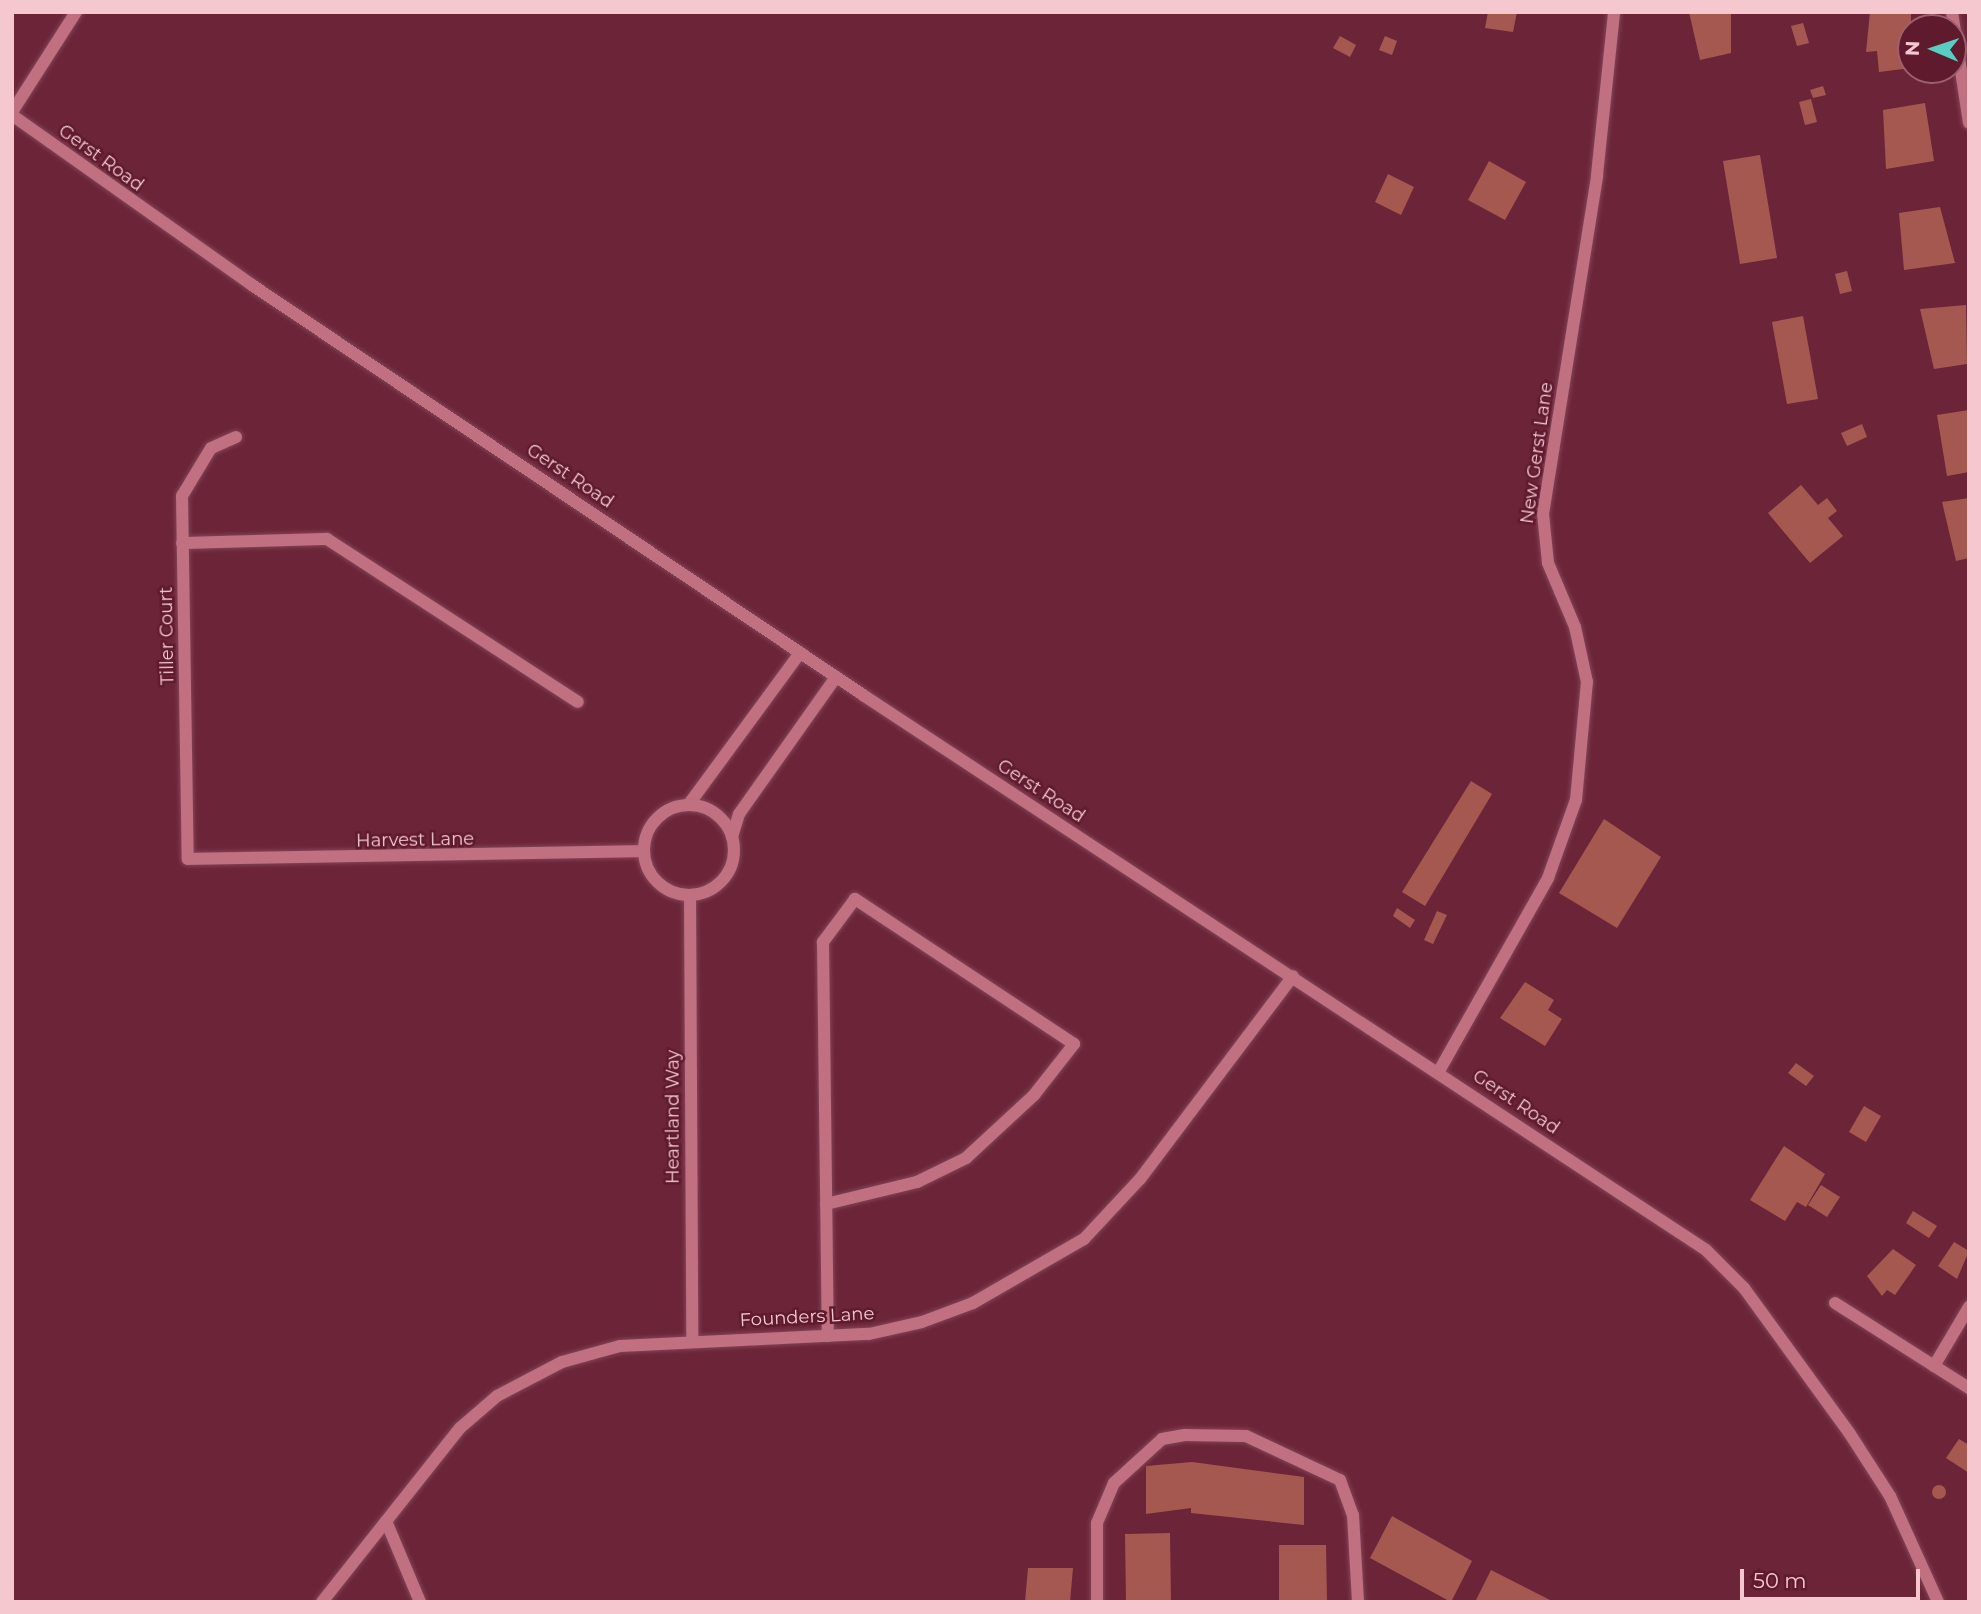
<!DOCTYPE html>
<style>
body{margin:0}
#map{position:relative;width:1981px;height:1614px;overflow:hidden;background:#6c2538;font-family:Montserrat,sans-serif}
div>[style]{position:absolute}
.building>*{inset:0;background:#a55850}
.round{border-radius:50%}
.roads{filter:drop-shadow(0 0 2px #834458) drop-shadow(0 0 2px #834458)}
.minor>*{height:12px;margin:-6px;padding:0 6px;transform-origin:6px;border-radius:6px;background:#c07081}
.minor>.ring{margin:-6px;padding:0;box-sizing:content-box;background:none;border:12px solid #c07081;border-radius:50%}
span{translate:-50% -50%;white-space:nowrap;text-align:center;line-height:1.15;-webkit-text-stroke:5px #601a2e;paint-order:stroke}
.street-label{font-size:18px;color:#f5c8d0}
.frame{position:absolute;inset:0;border:14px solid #f5c8d0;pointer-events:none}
.north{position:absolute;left:1897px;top:14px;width:70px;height:70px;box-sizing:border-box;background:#601a2e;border:2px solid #9c606f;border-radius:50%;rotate:272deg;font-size:19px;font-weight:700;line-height:28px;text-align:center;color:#f5c8d0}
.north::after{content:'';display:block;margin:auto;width:24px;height:32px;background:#56cec3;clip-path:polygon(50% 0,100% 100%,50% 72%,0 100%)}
.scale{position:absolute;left:1740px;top:1569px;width:180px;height:32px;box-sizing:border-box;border:4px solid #f5c8d0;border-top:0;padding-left:9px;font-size:21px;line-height:24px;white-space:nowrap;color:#f5c8d0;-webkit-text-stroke:5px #601a2e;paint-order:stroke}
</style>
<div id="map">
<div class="building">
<i style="clip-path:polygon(1488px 12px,1517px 12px,1513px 32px,1485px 28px)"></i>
<i style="clip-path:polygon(1689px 12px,1731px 12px,1731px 53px,1700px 60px)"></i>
<i style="clip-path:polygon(1870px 12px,1911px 12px,1911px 68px,1879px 72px,1877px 51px,1866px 52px)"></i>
<i style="clip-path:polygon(1803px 23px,1809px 43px,1797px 46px,1791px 26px)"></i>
<i style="clip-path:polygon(1340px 36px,1356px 45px,1350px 57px,1333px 48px)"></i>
<i style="clip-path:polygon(1385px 36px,1397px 41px,1392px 55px,1379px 50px)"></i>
<i style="clip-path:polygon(1823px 86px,1826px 95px,1813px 98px,1810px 90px)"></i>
<i style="clip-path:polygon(1811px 99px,1817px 122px,1805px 125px,1799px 102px)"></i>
<i style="clip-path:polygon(1925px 103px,1934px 161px,1886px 169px,1883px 110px)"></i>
<i style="clip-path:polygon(1760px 155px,1777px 258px,1740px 264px,1723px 161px)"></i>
<i style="clip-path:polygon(1489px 161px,1526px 182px,1505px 220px,1468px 200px)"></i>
<i style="clip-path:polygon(1388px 174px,1414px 187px,1401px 215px,1375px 202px)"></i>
<i style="clip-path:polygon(1940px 207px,1955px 263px,1904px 270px,1899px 213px)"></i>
<i style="clip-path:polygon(1847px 271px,1852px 291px,1840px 294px,1835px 274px)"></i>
<i style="clip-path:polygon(1966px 305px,1967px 364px,1934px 369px,1920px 309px)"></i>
<i style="clip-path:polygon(1803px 316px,1818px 399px,1787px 404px,1772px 322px)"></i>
<i style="clip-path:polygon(1969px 410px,1969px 472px,1947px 476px,1937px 415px)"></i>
<i style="clip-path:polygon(1862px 424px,1867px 437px,1847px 446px,1841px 433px)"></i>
<i style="clip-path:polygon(1801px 485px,1818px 505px,1827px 498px,1837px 511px,1828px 518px,1843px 536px,1810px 563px,1768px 513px)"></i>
<i style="clip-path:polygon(1969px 498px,1969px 558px,1956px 561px,1942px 502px)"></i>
<i style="clip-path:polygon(1471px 781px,1492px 794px,1425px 906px,1402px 892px)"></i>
<i style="clip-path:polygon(1604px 819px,1661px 857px,1617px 928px,1559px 893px)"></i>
<i style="clip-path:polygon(1397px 908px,1415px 920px,1410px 928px,1393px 916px)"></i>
<i style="clip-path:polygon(1437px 911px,1447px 915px,1433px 944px,1424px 940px)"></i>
<i style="clip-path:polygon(1525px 982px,1554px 1000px,1548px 1010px,1562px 1019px,1545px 1046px,1500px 1018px)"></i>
<i style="clip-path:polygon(1796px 1063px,1814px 1076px,1806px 1086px,1788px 1073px)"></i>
<i style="clip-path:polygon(1864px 1106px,1881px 1116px,1866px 1142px,1849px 1132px)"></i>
<i style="clip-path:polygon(1784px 1146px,1825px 1174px,1806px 1207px,1797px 1202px,1785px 1221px,1750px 1200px)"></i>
<i style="clip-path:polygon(1821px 1185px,1840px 1197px,1827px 1217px,1808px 1205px)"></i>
<i style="clip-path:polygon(1913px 1211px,1937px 1226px,1929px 1238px,1906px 1223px)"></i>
<i style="clip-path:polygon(1954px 1242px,1969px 1251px,1957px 1279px,1938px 1266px)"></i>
<i style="clip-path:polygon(1893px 1249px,1916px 1265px,1895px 1295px,1887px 1290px,1882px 1296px,1867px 1276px)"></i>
<i style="clip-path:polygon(1959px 1439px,1969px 1445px,1969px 1473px,1946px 1458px)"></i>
<i style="clip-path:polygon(1192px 1462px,1304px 1477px,1304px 1525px,1191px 1513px,1191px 1508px,1146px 1514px,1146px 1466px)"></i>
<i class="round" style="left:1932px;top:1485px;width:14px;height:14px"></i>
<i style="clip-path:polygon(1392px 1516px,1472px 1561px,1451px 1602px,1370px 1558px)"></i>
<i style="clip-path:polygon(1170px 1533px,1171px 1602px,1126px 1602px,1125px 1534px)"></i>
<i style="clip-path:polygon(1279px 1545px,1326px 1545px,1327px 1602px,1279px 1602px)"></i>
<i style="clip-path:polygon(1028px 1568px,1073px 1568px,1070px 1602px,1025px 1602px)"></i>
<i style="clip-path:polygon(1491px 1570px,1550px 1600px,1558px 1602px,1475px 1602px)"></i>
</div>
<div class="roads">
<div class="minor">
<i style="left:1952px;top:12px;width:112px;rotate:81.3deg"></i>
<i style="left:12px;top:112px;width:119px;rotate:-57.4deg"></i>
<i style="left:12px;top:115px;width:294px;rotate:35.3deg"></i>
<i style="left:252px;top:285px;width:736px;rotate:33.86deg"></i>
<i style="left:863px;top:695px;width:1009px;rotate:33.36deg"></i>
<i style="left:1706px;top:1250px;width:54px;rotate:45deg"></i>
<i style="left:1744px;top:1288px;width:180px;rotate:54deg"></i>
<i style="left:1850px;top:1434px;width:74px;rotate:57.2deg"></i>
<i style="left:1890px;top:1496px;width:116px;rotate:65.6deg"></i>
<i style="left:236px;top:437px;width:27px;rotate:156deg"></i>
<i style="left:211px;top:448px;width:56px;rotate:121.1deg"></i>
<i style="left:182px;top:496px;width:363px;rotate:89.1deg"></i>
<i style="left:188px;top:859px;width:455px;rotate:-1deg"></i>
<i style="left:182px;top:543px;width:145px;rotate:-1.6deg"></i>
<i style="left:327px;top:539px;width:299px;rotate:33deg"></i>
<i style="left:689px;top:804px;width:187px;rotate:-53.7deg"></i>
<i class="ring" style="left:644px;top:805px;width:78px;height:78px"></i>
<i style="left:732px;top:837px;width:24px;rotate:-73deg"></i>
<i style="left:739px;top:814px;width:168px;rotate:-54.7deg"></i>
<i style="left:690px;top:895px;width:444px;rotate:89.7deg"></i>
<i style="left:1439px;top:1071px;width:222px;rotate:-60.5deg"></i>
<i style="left:1548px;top:878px;width:83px;rotate:-70.3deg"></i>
<i style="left:1576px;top:800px;width:119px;rotate:-84.7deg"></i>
<i style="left:1587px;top:682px;width:56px;rotate:-102.3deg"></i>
<i style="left:1575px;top:627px;width:69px;rotate:-112.9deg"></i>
<i style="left:1548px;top:563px;width:49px;rotate:-95.8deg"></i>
<i style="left:1543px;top:514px;width:343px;rotate:-80.9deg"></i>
<i style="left:1597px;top:175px;width:164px;rotate:-84deg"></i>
<i style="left:826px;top:1204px;width:94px;rotate:-13.6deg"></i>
<i style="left:917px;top:1182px;width:55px;rotate:-26.1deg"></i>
<i style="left:966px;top:1158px;width:93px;rotate:-42.8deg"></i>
<i style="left:1034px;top:1095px;width:65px;rotate:-51.9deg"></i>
<i style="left:1074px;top:1044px;width:263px;rotate:-146.5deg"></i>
<i style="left:855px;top:899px;width:54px;rotate:126.7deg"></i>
<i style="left:823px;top:942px;width:394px;rotate:89.3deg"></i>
<i style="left:1835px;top:1303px;width:159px;rotate:32.4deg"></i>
<i style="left:1934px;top:1366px;width:69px;rotate:-59.3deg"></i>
<i style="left:386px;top:1521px;width:88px;rotate:67.2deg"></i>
<i style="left:322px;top:1602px;width:222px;rotate:-51.6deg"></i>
<i style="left:460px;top:1428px;width:49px;rotate:-40.9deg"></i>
<i style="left:497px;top:1396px;width:73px;rotate:-27.6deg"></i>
<i style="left:562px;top:1362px;width:60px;rotate:-15.4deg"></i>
<i style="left:620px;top:1346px;width:249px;rotate:-2.8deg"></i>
<i style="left:869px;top:1334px;width:54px;rotate:-12.8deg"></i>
<i style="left:922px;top:1322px;width:54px;rotate:-20.4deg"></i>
<i style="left:973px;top:1303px;width:128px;rotate:-30deg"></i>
<i style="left:1084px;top:1239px;width:82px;rotate:-47deg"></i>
<i style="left:1140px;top:1179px;width:254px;rotate:-53deg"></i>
<i style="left:1097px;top:1602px;width:79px;rotate:-90deg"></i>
<i style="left:1097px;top:1523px;width:43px;rotate:-67deg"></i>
<i style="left:1114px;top:1483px;width:65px;rotate:-42.5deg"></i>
<i style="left:1162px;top:1439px;width:23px;rotate:-10deg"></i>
<i style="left:1185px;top:1435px;width:61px;rotate:0.9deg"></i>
<i style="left:1246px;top:1436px;width:104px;rotate:25.1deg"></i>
<i style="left:1340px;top:1480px;width:37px;rotate:70deg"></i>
<i style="left:1353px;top:1515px;width:87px;rotate:86.7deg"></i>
</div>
</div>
<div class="street-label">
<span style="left:101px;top:158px;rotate:36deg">Gerst Road</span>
<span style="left:1537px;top:453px;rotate:-82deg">New Gerst Lane</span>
<span style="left:570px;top:476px;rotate:34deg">Gerst Road</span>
<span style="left:167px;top:636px;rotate:-91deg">Tiller Court</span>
<span style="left:1041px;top:791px;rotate:33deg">Gerst Road</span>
<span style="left:415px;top:840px;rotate:-1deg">Harvest Lane</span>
<span style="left:1516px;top:1102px;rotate:34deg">Gerst Road</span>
<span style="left:673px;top:1117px;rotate:-90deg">Heartland Way</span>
<span style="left:807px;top:1317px;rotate:-3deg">Founders Lane</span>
</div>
<div class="frame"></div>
<div class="north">N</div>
<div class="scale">50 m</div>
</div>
